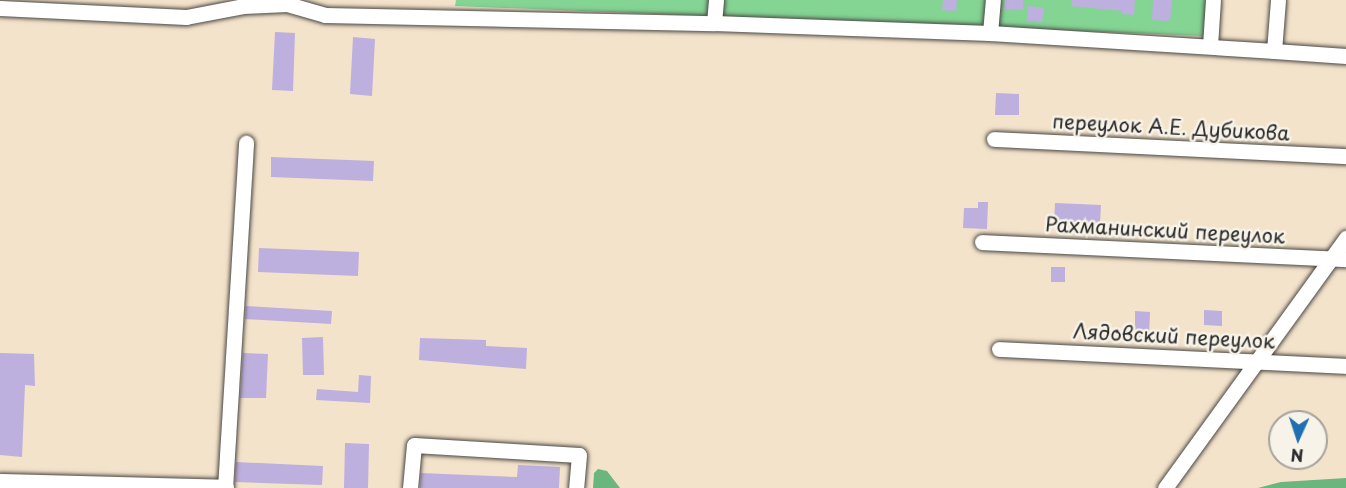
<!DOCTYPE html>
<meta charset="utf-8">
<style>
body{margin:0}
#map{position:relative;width:1346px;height:488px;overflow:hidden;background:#f4e3cb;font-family:"Playpen Sans",sans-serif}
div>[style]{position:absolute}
.green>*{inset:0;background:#84d494}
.forest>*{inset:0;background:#6bb67e}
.building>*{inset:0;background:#bdafde}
.roads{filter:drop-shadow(0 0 2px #494743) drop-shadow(0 0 2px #494743)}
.minor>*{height:15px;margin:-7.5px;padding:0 7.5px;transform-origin:7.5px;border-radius:7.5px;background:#fff}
span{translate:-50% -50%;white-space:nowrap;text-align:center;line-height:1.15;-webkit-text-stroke:5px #f7f3e8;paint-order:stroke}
.street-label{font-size:20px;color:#2b2b2b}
.north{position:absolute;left:1268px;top:410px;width:60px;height:60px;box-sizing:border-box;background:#f7f3e8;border:2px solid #a5a39c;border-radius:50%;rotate:183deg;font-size:16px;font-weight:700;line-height:24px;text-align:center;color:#2b2b2b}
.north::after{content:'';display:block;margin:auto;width:21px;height:27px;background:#1f6fb2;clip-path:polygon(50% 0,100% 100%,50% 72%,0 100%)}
</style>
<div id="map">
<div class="green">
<i style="clip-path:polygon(456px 0,1207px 0,1205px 36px,455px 6px)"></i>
</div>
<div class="forest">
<i style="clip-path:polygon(598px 469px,607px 471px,620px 488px,593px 488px,594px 473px)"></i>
<i style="clip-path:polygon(1346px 478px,1346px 488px,1258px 488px,1281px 482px)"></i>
</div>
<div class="building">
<i style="clip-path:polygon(943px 0,957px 0,956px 11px,942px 10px)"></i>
<i style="clip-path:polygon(1005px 0,1023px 0,1023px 10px,1004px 9px)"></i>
<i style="clip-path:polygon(1072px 0,1135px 0,1134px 15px,1122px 14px,1123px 11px,1071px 6px)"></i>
<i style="clip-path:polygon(1153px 0,1172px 0,1170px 21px,1152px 20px)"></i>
<i style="clip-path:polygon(1028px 6px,1044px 8px,1042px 22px,1027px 21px)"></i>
<i style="clip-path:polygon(275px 32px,295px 33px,293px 91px,272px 90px)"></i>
<i style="clip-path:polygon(353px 37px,375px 39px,372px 96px,350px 94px)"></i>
<i style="clip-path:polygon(996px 93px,1019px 94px,1019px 115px,995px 115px)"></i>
<i style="clip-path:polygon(271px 157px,374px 161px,373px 181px,271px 177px)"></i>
<i style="clip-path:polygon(978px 202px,988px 202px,987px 229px,963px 228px,964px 208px,978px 208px)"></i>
<i style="clip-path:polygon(1055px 203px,1101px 205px,1100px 224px,1054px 222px)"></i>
<i style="clip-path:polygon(259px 248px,359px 252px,358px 276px,258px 272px)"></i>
<i style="clip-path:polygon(1051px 267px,1065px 267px,1065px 282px,1051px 282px)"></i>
<i style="clip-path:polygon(246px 306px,332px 311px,331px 324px,245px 319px)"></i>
<i style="clip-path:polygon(1204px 310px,1222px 311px,1222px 326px,1204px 325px)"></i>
<i style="clip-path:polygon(1135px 311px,1150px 312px,1149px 337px,1135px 337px)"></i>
<i style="clip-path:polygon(323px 337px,324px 375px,303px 375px,302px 338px)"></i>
<i style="clip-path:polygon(420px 338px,486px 340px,486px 346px,527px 348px,526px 369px,419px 360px)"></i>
<i style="clip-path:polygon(0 353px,34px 354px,35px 386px,25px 385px,22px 457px,0 455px)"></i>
<i style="clip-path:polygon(243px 353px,268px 354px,266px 398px,240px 398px)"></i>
<i style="clip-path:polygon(359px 375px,371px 376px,370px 403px,316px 400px,317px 389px,358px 392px)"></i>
<i style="clip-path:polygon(345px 443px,369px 444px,368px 488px,344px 488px)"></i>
<i style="clip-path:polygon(236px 462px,323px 466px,322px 485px,235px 482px)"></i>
<i style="clip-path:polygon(518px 465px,560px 467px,559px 488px,420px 488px,421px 473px,517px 477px)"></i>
</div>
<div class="roads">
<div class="minor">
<i style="left:0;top:8px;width:186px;rotate:2.8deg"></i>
<i style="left:186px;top:17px;width:58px;rotate:-10.9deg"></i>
<i style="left:243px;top:6px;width:44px;rotate:-2.6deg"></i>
<i style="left:287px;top:4px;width:40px;rotate:16deg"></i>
<i style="left:325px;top:15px;width:389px;rotate:1.2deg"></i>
<i style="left:714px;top:23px;width:276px;rotate:2.1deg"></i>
<i style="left:990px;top:33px;width:285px;rotate:3.6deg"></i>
<i style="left:1274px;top:51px;width:51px;rotate:-85.5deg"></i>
<i style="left:714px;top:23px;width:23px;rotate:-85deg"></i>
<i style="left:990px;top:33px;width:33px;rotate:-85deg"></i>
<i style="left:1210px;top:46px;width:46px;rotate:-86.3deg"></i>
<i style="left:1274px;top:51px;width:72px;rotate:4deg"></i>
<i style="left:994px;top:139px;width:352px;rotate:2.8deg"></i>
<i style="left:982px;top:242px;width:364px;rotate:2.7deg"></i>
<i style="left:999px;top:349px;width:347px;rotate:2.8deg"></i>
<i style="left:0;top:481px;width:226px;rotate:1.5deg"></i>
<i style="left:225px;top:488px;width:346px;rotate:-86.5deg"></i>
<i style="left:410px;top:488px;width:43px;rotate:-84.7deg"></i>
<i style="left:414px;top:445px;width:165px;rotate:3.5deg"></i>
<i style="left:579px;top:455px;width:33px;rotate:95deg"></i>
<i style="left:1165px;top:488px;width:309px;rotate:-54.1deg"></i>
</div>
</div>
<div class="street-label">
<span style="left:1171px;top:127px;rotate:3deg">переулок А.Е. Дубикова</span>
<span style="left:1165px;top:230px;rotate:3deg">Рахманинский переулок</span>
<span style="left:1174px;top:336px;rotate:3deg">Лядовский переулок</span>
</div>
<div class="north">N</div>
</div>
